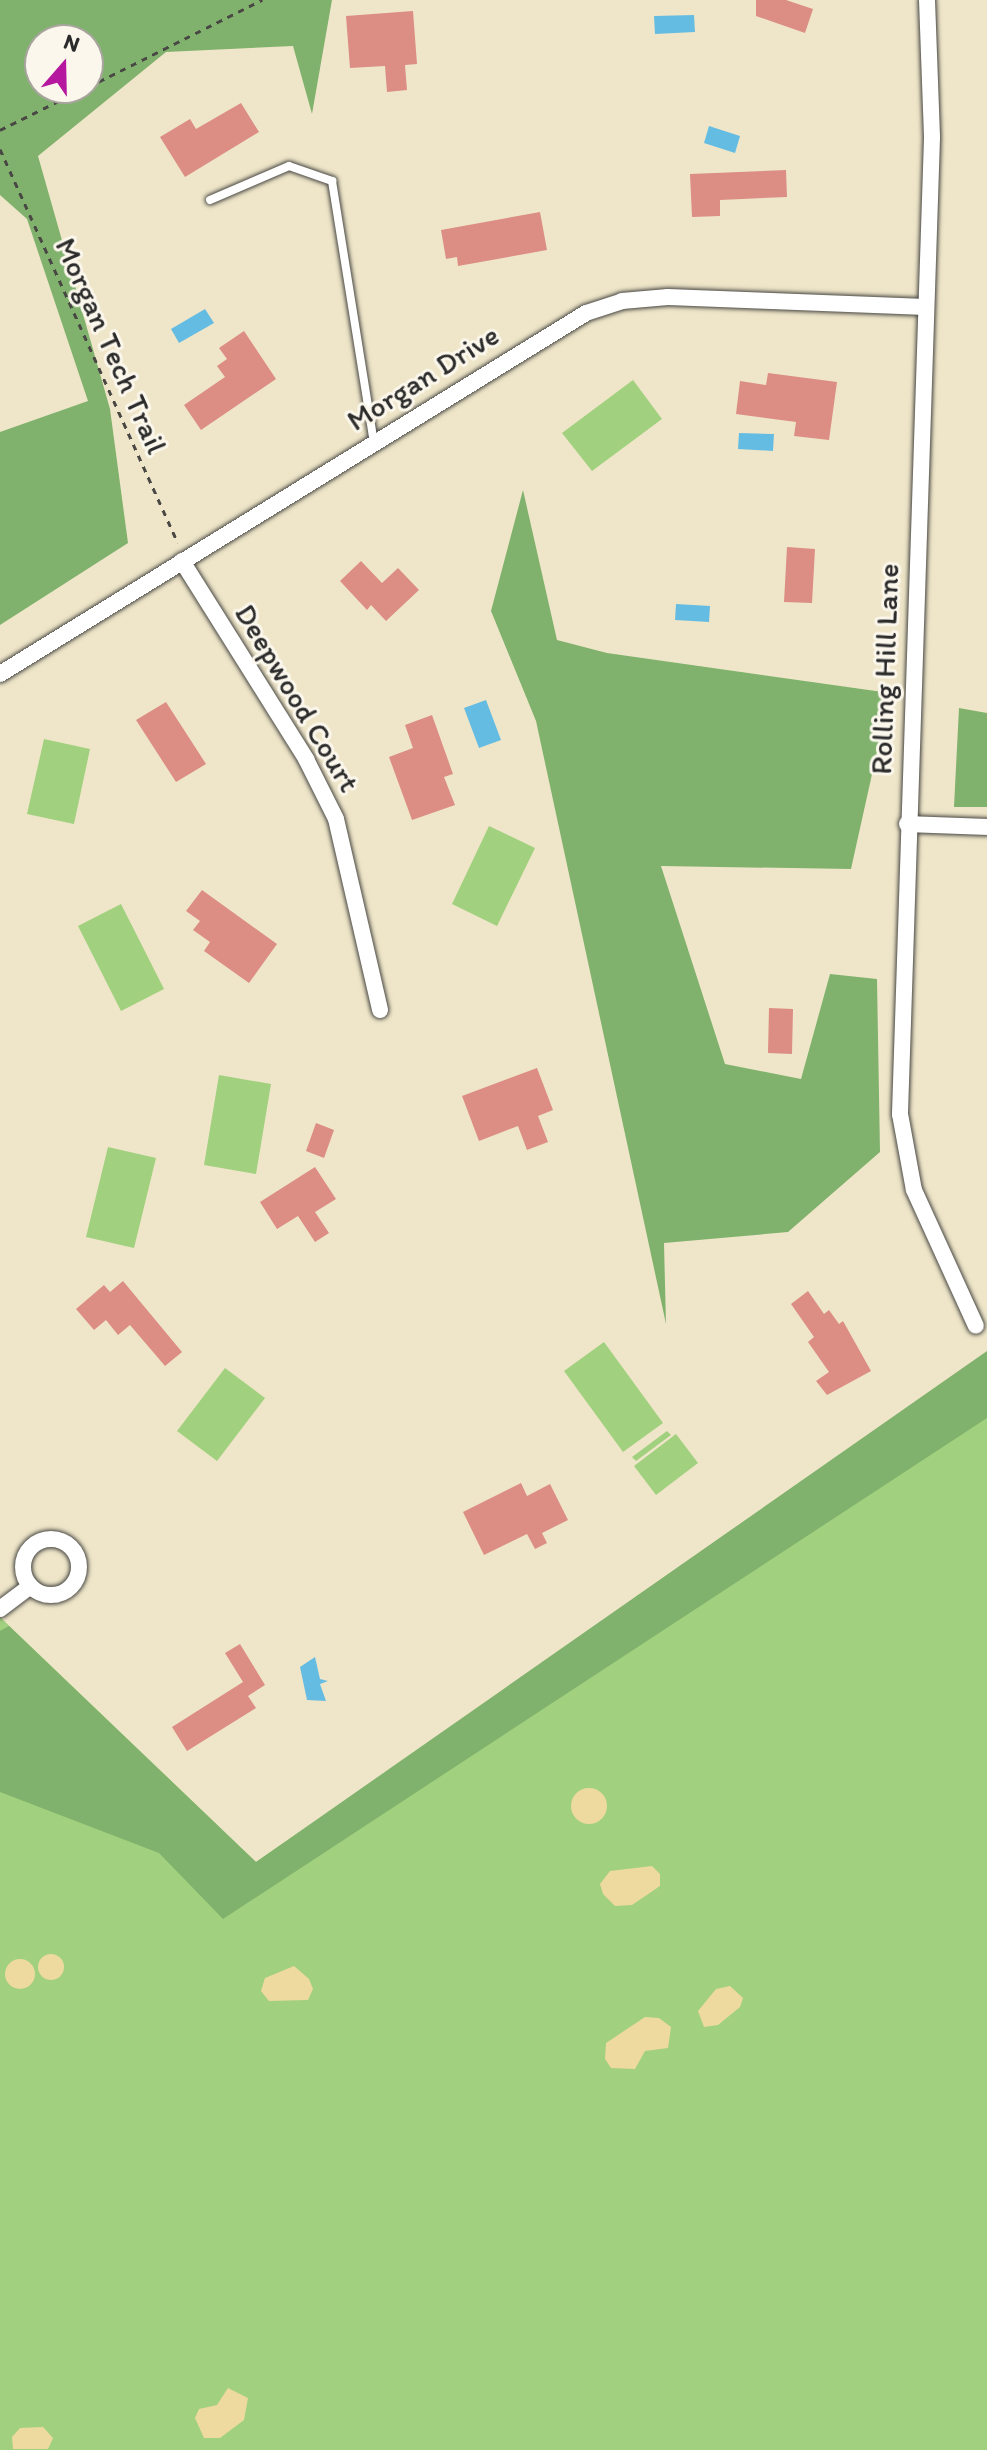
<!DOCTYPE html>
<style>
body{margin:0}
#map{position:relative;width:987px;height:2450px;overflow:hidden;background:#efe6c9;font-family:Itim,sans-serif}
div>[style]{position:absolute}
.green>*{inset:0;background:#a1d07e}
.forest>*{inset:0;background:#80b26d}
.sand>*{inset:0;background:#eeda9e}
.round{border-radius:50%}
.water>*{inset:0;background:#65bce2}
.building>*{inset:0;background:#dc8d84}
.path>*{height:3px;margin-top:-1.5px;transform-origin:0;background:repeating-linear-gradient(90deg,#484743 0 6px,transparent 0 12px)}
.roads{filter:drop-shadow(0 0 2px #484743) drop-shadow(0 0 2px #484743)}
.lane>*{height:8px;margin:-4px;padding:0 4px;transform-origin:4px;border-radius:4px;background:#fff}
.street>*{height:16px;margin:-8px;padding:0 8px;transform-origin:8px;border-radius:8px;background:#fff}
.street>.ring{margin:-8px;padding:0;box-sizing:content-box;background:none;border:16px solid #fff;border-radius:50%}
span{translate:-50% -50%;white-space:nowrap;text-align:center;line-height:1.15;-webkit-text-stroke:6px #fbf7ec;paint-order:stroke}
.street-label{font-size:30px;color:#2b2b2b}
.north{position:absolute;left:24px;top:24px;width:80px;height:80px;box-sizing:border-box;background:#fbf7ec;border:2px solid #a8a59f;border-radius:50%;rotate:20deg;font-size:22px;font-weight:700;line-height:32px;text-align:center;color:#2b2b2b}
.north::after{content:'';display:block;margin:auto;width:28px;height:36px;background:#b5179e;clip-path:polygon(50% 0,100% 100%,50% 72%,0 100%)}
</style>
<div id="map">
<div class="green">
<i style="clip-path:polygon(633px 380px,662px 419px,592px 471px,562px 433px)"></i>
<i style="clip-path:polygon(44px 739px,90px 749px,74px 824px,27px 814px)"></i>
<i style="clip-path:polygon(489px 826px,535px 848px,497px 926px,452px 904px)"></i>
<i style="clip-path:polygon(121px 904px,164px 989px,121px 1011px,78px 926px)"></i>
<i style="clip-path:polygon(219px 1075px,271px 1084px,256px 1174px,204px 1165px)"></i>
<i style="clip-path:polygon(108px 1147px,156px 1158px,134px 1248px,86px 1237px)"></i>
<i style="clip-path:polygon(604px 1342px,663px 1423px,623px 1452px,564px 1371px)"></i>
<i style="clip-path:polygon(987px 1361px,987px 2450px,0 2450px,0 1617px,256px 1862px)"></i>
<i style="clip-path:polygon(225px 1368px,265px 1398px,217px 1461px,177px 1431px)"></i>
<i style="clip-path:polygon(667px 1431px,671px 1435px,636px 1461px,632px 1457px)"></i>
<i style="clip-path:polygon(676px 1434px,698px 1463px,656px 1495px,634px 1466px)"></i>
</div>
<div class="forest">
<i style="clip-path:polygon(evenodd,0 0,332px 0,312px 114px,293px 46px,166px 52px,38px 156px,110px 409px,128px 543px,0 625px,0 432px,88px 401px,27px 219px,0 195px,0 0,40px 40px,88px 40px,88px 88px,40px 88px,40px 40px)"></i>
<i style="clip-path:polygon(523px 490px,557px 640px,607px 653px,890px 693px,851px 869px,661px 866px,725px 1064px,801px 1079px,830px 974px,877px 979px,880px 1152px,788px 1232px,664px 1243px,666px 1324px,536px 721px,491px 611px)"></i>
<i style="clip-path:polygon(959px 708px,987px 713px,987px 807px,954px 807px)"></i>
<i style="clip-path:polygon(987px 1351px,987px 1418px,223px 1919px,159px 1853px,0 1792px,0 1631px,9px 1626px,256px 1862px)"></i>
</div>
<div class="sand">
<i class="round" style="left:571px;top:1788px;width:36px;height:36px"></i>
<i style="clip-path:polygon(652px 1866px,660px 1874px,660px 1886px,632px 1905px,615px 1906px,603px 1894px,600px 1884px,610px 1871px)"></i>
<i class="round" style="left:38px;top:1954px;width:26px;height:26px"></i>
<i class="round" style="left:5px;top:1959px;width:30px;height:30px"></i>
<i style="clip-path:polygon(294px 1966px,309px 1979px,313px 1989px,308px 2000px,269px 2001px,261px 1991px,265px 1978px)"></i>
<i style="clip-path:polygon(730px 1986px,743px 1998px,740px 2007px,718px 2025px,704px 2027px,698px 2011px,716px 1989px)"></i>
<i style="clip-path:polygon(645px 2017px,659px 2018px,671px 2027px,668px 2048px,645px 2051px,635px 2069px,611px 2068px,605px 2059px,606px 2043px)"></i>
<i style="clip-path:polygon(228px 2388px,248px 2398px,244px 2420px,220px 2438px,204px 2438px,195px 2418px,199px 2409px,217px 2405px)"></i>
<i style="clip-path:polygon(43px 2427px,53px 2438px,48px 2449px,13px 2449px,12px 2437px,20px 2428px)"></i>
</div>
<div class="water">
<i style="clip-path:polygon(694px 15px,695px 32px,655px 34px,654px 16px)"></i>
<i style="clip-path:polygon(709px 126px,740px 136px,735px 153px,704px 143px)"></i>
<i style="clip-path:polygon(205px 309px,214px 323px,179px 343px,171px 329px)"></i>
<i style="clip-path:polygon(739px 433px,774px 434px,773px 451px,738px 449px)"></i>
<i style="clip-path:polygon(676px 604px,710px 606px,709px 622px,675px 620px)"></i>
<i style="clip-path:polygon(486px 700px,501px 740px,479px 748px,464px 708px)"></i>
<i style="clip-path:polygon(315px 1657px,320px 1679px,328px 1681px,320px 1684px,326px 1701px,307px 1700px,300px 1667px)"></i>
</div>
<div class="building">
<i style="clip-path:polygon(756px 0,786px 0,813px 9px,805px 33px,756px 16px)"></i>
<i style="clip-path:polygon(413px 11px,417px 64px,405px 65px,407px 90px,387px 92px,385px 66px,350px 68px,346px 16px)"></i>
<i style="clip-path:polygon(241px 103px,259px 132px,185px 177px,160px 137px,190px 119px,196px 129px)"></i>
<i style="clip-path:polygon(786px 170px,787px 197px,720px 200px,720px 216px,692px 217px,690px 174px)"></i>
<i style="clip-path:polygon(540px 212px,547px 250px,458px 266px,457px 257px,446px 259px,441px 230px)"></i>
<i style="clip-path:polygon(244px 331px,276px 379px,201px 430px,184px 405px,225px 377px,217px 366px,227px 359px,219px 348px)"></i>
<i style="clip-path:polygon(768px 373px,837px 382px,829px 440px,794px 436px,796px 422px,736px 414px,740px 381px,766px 385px)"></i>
<i style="clip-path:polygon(787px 547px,815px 549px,812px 603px,784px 602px)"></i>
<i style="clip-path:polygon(361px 561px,382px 583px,398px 568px,419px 590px,386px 621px,371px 605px,367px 610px,340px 581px)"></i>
<i style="clip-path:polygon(166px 702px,206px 764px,176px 782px,136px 720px)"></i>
<i style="clip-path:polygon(432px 715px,453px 774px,444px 777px,455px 805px,412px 820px,389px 757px,413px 748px,405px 725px)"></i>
<i style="clip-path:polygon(202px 890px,277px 944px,249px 983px,204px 951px,210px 942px,193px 930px,200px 921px,186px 911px)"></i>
<i style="clip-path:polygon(769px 1008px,793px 1009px,792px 1054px,768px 1053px)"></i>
<i style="clip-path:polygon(537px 1068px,553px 1110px,538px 1116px,548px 1142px,527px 1150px,518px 1126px,479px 1141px,462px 1096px)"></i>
<i style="clip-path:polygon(316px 1123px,334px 1130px,324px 1158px,306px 1151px)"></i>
<i style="clip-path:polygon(315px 1167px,336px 1199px,315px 1212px,329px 1233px,315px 1242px,298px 1216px,277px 1229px,260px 1202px)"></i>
<i style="clip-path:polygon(123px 1281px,182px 1352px,165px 1366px,130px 1325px,118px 1335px,106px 1320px,94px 1330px,76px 1309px,104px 1285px,110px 1292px)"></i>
<i style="clip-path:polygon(808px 1291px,824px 1314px,829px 1310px,839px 1324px,843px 1321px,871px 1371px,827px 1395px,816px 1381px,829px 1372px,808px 1342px,814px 1337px,791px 1304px)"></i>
<i style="clip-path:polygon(521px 1483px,527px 1496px,550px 1484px,568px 1520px,542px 1533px,547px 1543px,535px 1549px,527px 1534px,484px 1555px,463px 1512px)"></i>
<i style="clip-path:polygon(240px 1644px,265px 1685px,248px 1696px,256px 1708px,187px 1751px,172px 1727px,243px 1682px,225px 1653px)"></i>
</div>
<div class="path">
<i style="left:88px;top:87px;width:195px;rotate:-26.6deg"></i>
<i style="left:0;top:130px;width:95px;rotate:-26.3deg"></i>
<i style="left:0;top:149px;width:432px;rotate:65.7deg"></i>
</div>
<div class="roads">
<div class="lane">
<i style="left:210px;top:200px;width:86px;rotate:-23.3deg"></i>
<i style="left:289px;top:166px;width:46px;rotate:19.2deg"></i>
<i style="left:332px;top:181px;width:264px;rotate:80.9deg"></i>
</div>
<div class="street">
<i style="left:927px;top:0;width:138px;rotate:87.9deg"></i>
<i style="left:932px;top:138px;width:977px;rotate:91.88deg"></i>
<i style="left:900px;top:1114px;width:77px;rotate:79.6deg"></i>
<i style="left:914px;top:1190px;width:149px;rotate:65.5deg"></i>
<i style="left:182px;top:561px;width:234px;rotate:57.9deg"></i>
<i style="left:306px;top:759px;width:67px;rotate:63.4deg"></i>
<i style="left:336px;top:819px;width:196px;rotate:77deg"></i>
<i style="left:0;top:674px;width:688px;rotate:-31.63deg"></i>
<i style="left:586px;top:313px;width:38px;rotate:-18deg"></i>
<i style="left:622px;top:301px;width:46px;rotate:-5deg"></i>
<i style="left:668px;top:297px;width:258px;rotate:2.2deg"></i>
<i style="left:907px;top:824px;width:80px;rotate:2.1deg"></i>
<i class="ring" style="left:23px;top:1539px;width:40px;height:40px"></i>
<i style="left:0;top:1609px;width:38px;rotate:-37deg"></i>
</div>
</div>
<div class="street-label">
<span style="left:111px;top:346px;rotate:66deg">Morgan Tech Trail</span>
<span style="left:423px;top:378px;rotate:-32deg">Morgan Drive</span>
<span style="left:885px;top:669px;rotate:-88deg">Rolling Hill Lane</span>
<span style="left:297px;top:698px;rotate:59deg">Deepwood Court</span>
</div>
<div class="north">N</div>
</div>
